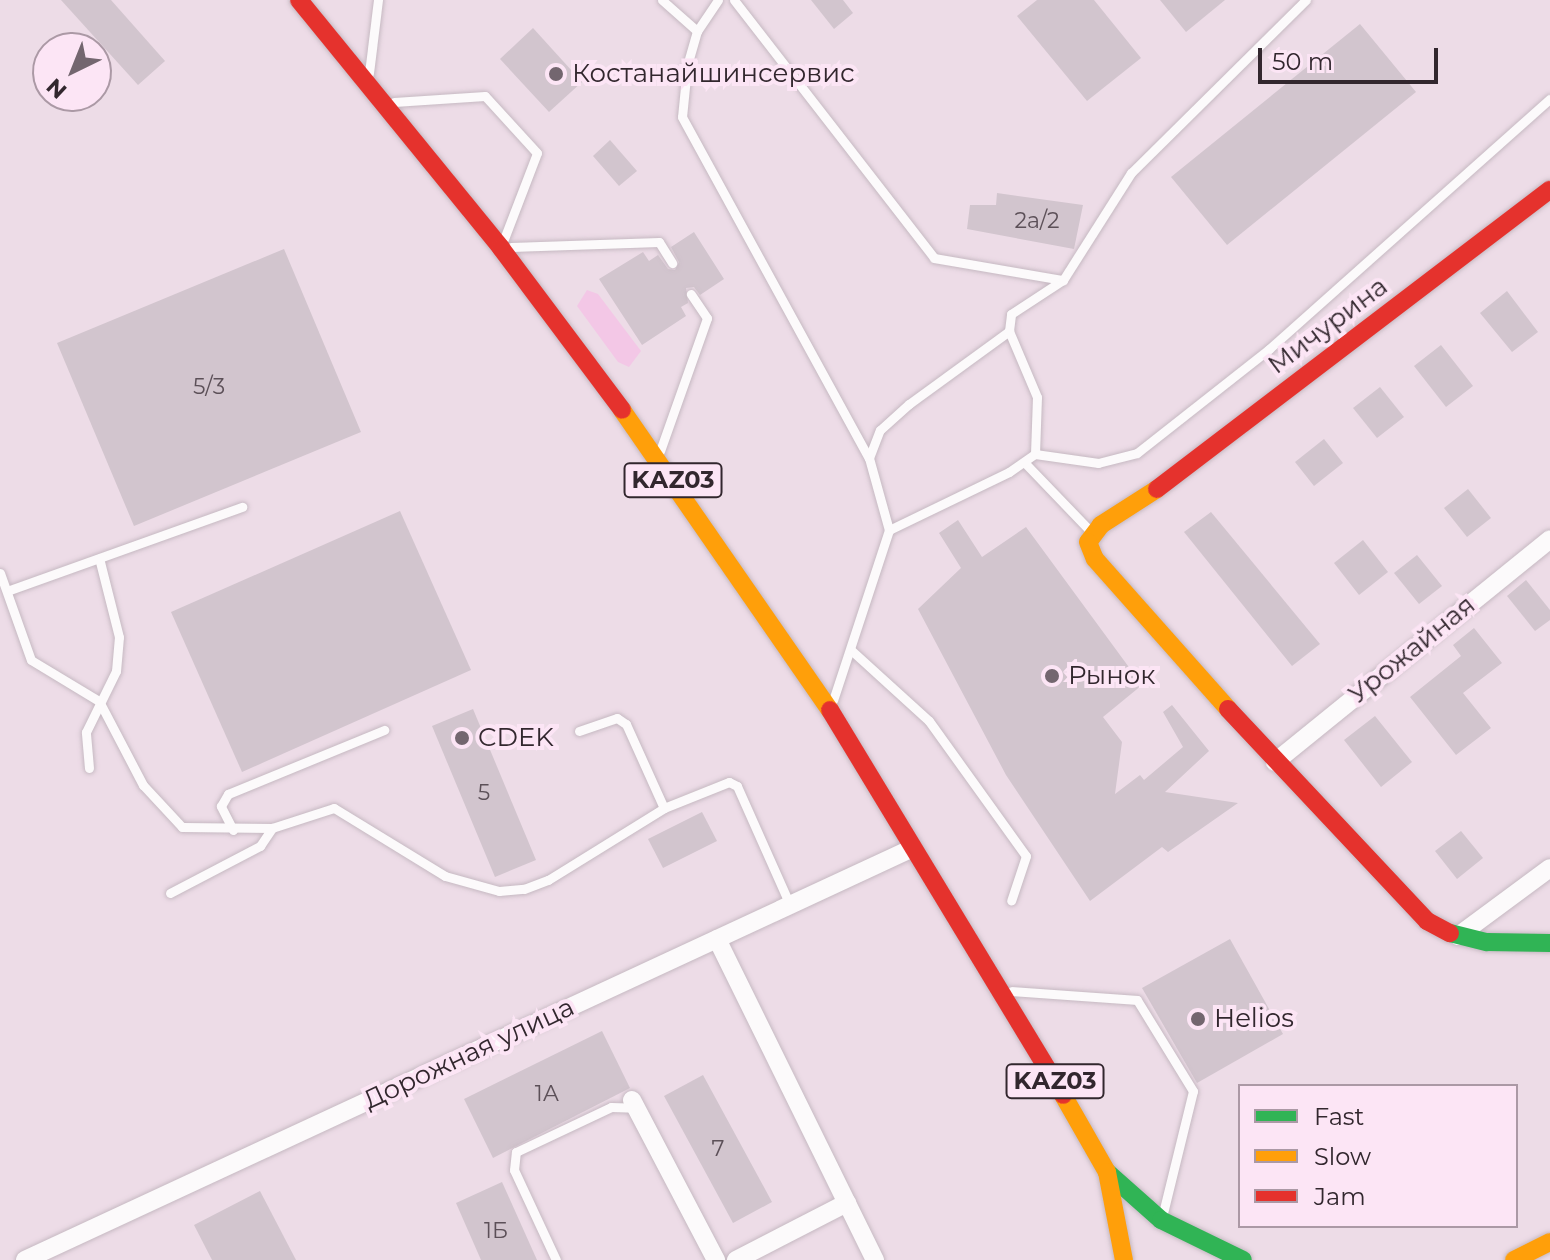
<!DOCTYPE html>
<meta charset="utf-8">
<style>
body{margin:0}
#map{position:relative;width:1550px;height:1260px;overflow:hidden;background:#eddce7;font-family:Montserrat,sans-serif}
div>[style]{position:absolute}
.green>*{inset:0;background:#f3c7e6}
.building>*{inset:0;background:#d2c5ce}
.roads{filter:drop-shadow(0 0 2px #c6b9c2) drop-shadow(0 0 2px #c6b9c2)}
.lane>*{height:9px;margin:-4.5px;padding:0 4.5px;transform-origin:4.5px;border-radius:4.5px;background:#fcfafb}
.street>*{height:18px;margin:-9px;padding:0 9px;transform-origin:9px;border-radius:9px;background:#fcfafb}
.fast>*{height:18px;margin:-9px;padding:0 9px;transform-origin:9px;border-radius:9px;background:#30b455}
.slow>*{height:18px;margin:-9px;padding:0 9px;transform-origin:9px;border-radius:9px;background:#ff9f0a}
.jam>*{height:18px;margin:-9px;padding:0 9px;transform-origin:9px;border-radius:9px;background:#e5322d}
.dots>*{width:22px;height:22px;translate:-50% -50%;box-sizing:border-box;border:4px solid #fce5f5;border-radius:50%}
span{translate:-50% -50%;white-space:nowrap;text-align:center;line-height:1.15;-webkit-text-stroke:8px #fce5f5;paint-order:stroke}
.number-label{font-size:22px;color:#5c5058}
.number-label span{-webkit-text-stroke-width:0}
.shield-label span{padding:2px 6px;background:#fce5f5;border:2px solid;border-radius:6px;-webkit-text-stroke-width:0}
.shield-label{font-size:24px;color:#32272e;font-weight:700}
.poi-label{font-size:26px;color:#32272e}
.left{translate:0 -50%;text-align:left}
.street-label{font-size:26px;color:#32272e}
.legend{position:absolute;left:1238px;top:1084px;width:280px;height:144px;box-sizing:border-box;background:#fce5f5;border:2px solid #ab99a5;margin:0;padding:10px 14px;list-style:none;font-size:24px;color:#32272e}
.legend li{display:flex;align-items:center;gap:16px;height:40px}
.legend b{width:40px;border:2px solid #ab99a5}
.north{position:absolute;left:32px;top:32px;width:80px;height:80px;box-sizing:border-box;background:#fce5f5;border:2px solid #ab99a5;border-radius:50%;rotate:223deg;font-size:22px;font-weight:700;line-height:32px;text-align:center;color:#32272e}
.north::after{content:'';display:block;margin:auto;width:28px;height:36px;background:#73666f;clip-path:polygon(50% 0,100% 100%,50% 72%,0 100%)}
.scale{position:absolute;left:1258px;top:48px;width:180px;height:36px;box-sizing:border-box;border:4px solid #32272e;border-top:0;padding-left:10px;font-size:24px;line-height:28px;white-space:nowrap;color:#32272e;-webkit-text-stroke:6px #fce5f5;paint-order:stroke}
</style>
<div id="map">
<div class="green">
<i style="clip-path:polygon(587px 290px,598px 294px,641px 351px,629px 367px,618px 362px,577px 306px)"></i>
</div>
<div class="building">
<i style="clip-path:polygon(61px 0,111px 0,165px 61px,138px 85px)"></i>
<i style="clip-path:polygon(811px 0,843px 0,853px 13px,834px 29px)"></i>
<i style="clip-path:polygon(1037px 0,1094px 0,1141px 58px,1087px 101px,1017px 16px)"></i>
<i style="clip-path:polygon(1160px 0,1225px 0,1186px 32px)"></i>
<i style="clip-path:polygon(1360px 24px,1416px 92px,1227px 245px,1171px 177px)"></i>
<i style="clip-path:polygon(533px 28px,582px 82px,549px 112px,500px 59px)"></i>
<i style="clip-path:polygon(610px 140px,637px 171px,619px 186px,593px 156px)"></i>
<i style="clip-path:polygon(997px 193px,1083px 205px,1074px 249px,967px 229px,970px 205px,996px 205px)"></i>
<i style="clip-path:polygon(694px 232px,724px 279px,700px 295px,694px 287px,686px 288px,688px 303px,681px 307px,686px 316px,642px 345px,599px 279px,643px 252px,649px 261px,658px 255px,668px 269px,675px 270px,679px 262px,671px 247px)"></i>
<i style="clip-path:polygon(284px 249px,361px 432px,134px 526px,57px 343px)"></i>
<i style="clip-path:polygon(1507px 291px,1538px 332px,1512px 352px,1480px 313px)"></i>
<i style="clip-path:polygon(1441px 345px,1473px 386px,1446px 407px,1414px 366px)"></i>
<i style="clip-path:polygon(1380px 387px,1404px 417px,1377px 438px,1353px 408px)"></i>
<i style="clip-path:polygon(1324px 439px,1343px 463px,1314px 486px,1295px 462px)"></i>
<i style="clip-path:polygon(1468px 489px,1491px 518px,1467px 537px,1444px 508px)"></i>
<i style="clip-path:polygon(400px 511px,471px 670px,242px 772px,171px 612px)"></i>
<i style="clip-path:polygon(1211px 512px,1320px 644px,1292px 666px,1184px 532px)"></i>
<i style="clip-path:polygon(958px 520px,982px 557px,1026px 527px,1142px 685px,1103px 717px,1122px 742px,1115px 794px,1140px 775px,1144px 780px,1183px 747px,1163px 712px,1172px 705px,1209px 751px,1165px 792px,1238px 803px,1168px 852px,1162px 847px,1090px 901px,1006px 775px,918px 609px,961px 568px,939px 533px)"></i>
<i style="clip-path:polygon(1363px 540px,1388px 572px,1359px 595px,1334px 563px)"></i>
<i style="clip-path:polygon(1417px 555px,1442px 586px,1419px 604px,1394px 573px)"></i>
<i style="clip-path:polygon(1526px 580px,1550px 610px,1550px 620px,1535px 631px,1507px 596px)"></i>
<i style="clip-path:polygon(1474px 628px,1502px 663px,1463px 693px,1491px 728px,1456px 755px,1410px 697px,1461px 656px,1453px 645px)"></i>
<i style="clip-path:polygon(473px 709px,536px 860px,495px 877px,432px 726px)"></i>
<i style="clip-path:polygon(1375px 716px,1412px 762px,1381px 787px,1344px 740px)"></i>
<i style="clip-path:polygon(702px 812px,717px 841px,663px 868px,648px 839px)"></i>
<i style="clip-path:polygon(1461px 831px,1483px 858px,1457px 879px,1435px 851px)"></i>
<i style="clip-path:polygon(1230px 939px,1283px 1034px,1197px 1083px,1142px 988px)"></i>
<i style="clip-path:polygon(602px 1031px,630px 1088px,493px 1158px,464px 1099px)"></i>
<i style="clip-path:polygon(703px 1075px,772px 1202px,733px 1223px,664px 1096px)"></i>
<i style="clip-path:polygon(502px 1182px,537px 1260px,481px 1260px,456px 1203px)"></i>
<i style="clip-path:polygon(260px 1191px,296px 1260px,212px 1260px,194px 1225px)"></i>
</div>
<div class="roads">
<div class="lane">
<i style="left:662px;top:0;width:47px;rotate:41.5deg"></i>
<i style="left:718px;top:0;width:37px;rotate:124deg"></i>
<i style="left:697px;top:31px;width:37px;rotate:106deg"></i>
<i style="left:687px;top:67px;width:50px;rotate:95.7deg"></i>
<i style="left:682px;top:117px;width:389px;rotate:61.3deg"></i>
<i style="left:869px;top:458px;width:75px;rotate:74.5deg"></i>
<i style="left:889px;top:530px;width:179px;rotate:108.2deg"></i>
<i style="left:734px;top:0;width:326px;rotate:52.2deg"></i>
<i style="left:934px;top:258px;width:131px;rotate:9.7deg"></i>
<i style="left:369px;top:73px;width:74px;rotate:-83deg"></i>
<i style="left:394px;top:102px;width:91px;rotate:-3.8deg"></i>
<i style="left:485px;top:96px;width:77px;rotate:47.6deg"></i>
<i style="left:537px;top:153px;width:92px;rotate:111deg"></i>
<i style="left:511px;top:247px;width:148px;rotate:-1.9deg"></i>
<i style="left:659px;top:242px;width:25px;rotate:58deg"></i>
<i style="left:660px;top:451px;width:141px;rotate:-70.5deg"></i>
<i style="left:707px;top:318px;width:29px;rotate:-124deg"></i>
<i style="left:1035px;top:454px;width:64px;rotate:8.1deg"></i>
<i style="left:1098px;top:463px;width:40px;rotate:-14.4deg"></i>
<i style="left:1137px;top:453px;width:168px;rotate:-38.2deg"></i>
<i style="left:1269px;top:349px;width:376px;rotate:-41.7deg"></i>
<i style="left:869px;top:458px;width:30px;rotate:-69deg"></i>
<i style="left:880px;top:430px;width:39px;rotate:-42deg"></i>
<i style="left:909px;top:404px;width:124px;rotate:-36.1deg"></i>
<i style="left:1024px;top:462px;width:98px;rotate:46.2deg"></i>
<i style="left:889px;top:530px;width:133px;rotate:-25.8deg"></i>
<i style="left:1009px;top:472px;width:32px;rotate:-35deg"></i>
<i style="left:1035px;top:454px;width:57px;rotate:-88deg"></i>
<i style="left:1037px;top:397px;width:72px;rotate:-113deg"></i>
<i style="left:1009px;top:331px;width:17px;rotate:-83deg"></i>
<i style="left:1011px;top:314px;width:62px;rotate:-33.2deg"></i>
<i style="left:1063px;top:280px;width:127px;rotate:-57.6deg"></i>
<i style="left:1131px;top:173px;width:246px;rotate:-44.7deg"></i>
<i style="left:0;top:573px;width:92px;rotate:70.4deg"></i>
<i style="left:31px;top:660px;width:79px;rotate:31.1deg"></i>
<i style="left:99px;top:701px;width:95px;rotate:62.4deg"></i>
<i style="left:143px;top:785px;width:57px;rotate:47.1deg"></i>
<i style="left:182px;top:827px;width:90px;rotate:0.6deg"></i>
<i style="left:272px;top:828px;width:65px;rotate:-17.9deg"></i>
<i style="left:334px;top:808px;width:130px;rotate:31.5deg"></i>
<i style="left:445px;top:876px;width:56px;rotate:15.5deg"></i>
<i style="left:499px;top:891px;width:25px;rotate:-5deg"></i>
<i style="left:524px;top:889px;width:26px;rotate:-21deg"></i>
<i style="left:548px;top:880px;width:137px;rotate:-31.8deg"></i>
<i style="left:664px;top:808px;width:70px;rotate:-21.8deg"></i>
<i style="left:729px;top:782px;width:9px;rotate:27deg"></i>
<i style="left:737px;top:786px;width:130px;rotate:66deg"></i>
<i style="left:7px;top:591px;width:250px;rotate:-19.7deg"></i>
<i style="left:851px;top:650px;width:105px;rotate:42.3deg"></i>
<i style="left:929px;top:721px;width:166px;rotate:54.3deg"></i>
<i style="left:1026px;top:856px;width:47px;rotate:108.4deg"></i>
<i style="left:579px;top:731px;width:40px;rotate:-18.9deg"></i>
<i style="left:617px;top:718px;width:11px;rotate:34deg"></i>
<i style="left:626px;top:724px;width:92px;rotate:65.7deg"></i>
<i style="left:89px;top:768px;width:36px;rotate:-95deg"></i>
<i style="left:86px;top:732px;width:68px;rotate:-63.8deg"></i>
<i style="left:116px;top:671px;width:34px;rotate:-85deg"></i>
<i style="left:119px;top:637px;width:81px;rotate:-104.2deg"></i>
<i style="left:233px;top:830px;width:27px;rotate:-117deg"></i>
<i style="left:221px;top:806px;width:14px;rotate:-60deg"></i>
<i style="left:228px;top:794px;width:169px;rotate:-22.3deg"></i>
<i style="left:170px;top:893px;width:102px;rotate:-27.6deg"></i>
<i style="left:260px;top:846px;width:22px;rotate:-56deg"></i>
<i style="left:1012px;top:991px;width:125px;rotate:4.1deg"></i>
<i style="left:1137px;top:1000px;width:107px;rotate:58.4deg"></i>
<i style="left:1193px;top:1091px;width:126px;rotate:103.8deg"></i>
<i style="left:556px;top:1260px;width:99px;rotate:-115deg"></i>
<i style="left:514px;top:1170px;width:18px;rotate:-84deg"></i>
<i style="left:516px;top:1152px;width:105px;rotate:-25.3deg"></i>
<i style="left:611px;top:1107px;width:24px;rotate:2deg"></i>
</div>
<div class="street">
<i style="left:1275px;top:762px;width:354px;rotate:-39deg"></i>
<i style="left:1458px;top:936px;width:114px;rotate:-36.5deg"></i>
<i style="left:717px;top:939px;width:358px;rotate:63.8deg"></i>
<i style="left:632px;top:1100px;width:181px;rotate:62.3deg"></i>
<i style="left:25px;top:1260px;width:979px;rotate:-24.89deg"></i>
<i style="left:736px;top:1260px;width:125px;rotate:-27.2deg"></i>
</div>
<div class="fast">
<i style="left:1450px;top:933px;width:38px;rotate:14deg"></i>
<i style="left:1487px;top:942px;width:63px;rotate:0.9deg"></i>
<i style="left:1107px;top:1172px;width:72px;rotate:41.6deg"></i>
<i style="left:1161px;top:1220px;width:91px;rotate:26deg"></i>
</div>
<div class="slow">
<i style="left:622px;top:410px;width:365px;rotate:55.3deg"></i>
<i style="left:1157px;top:489px;width:67px;rotate:147.3deg"></i>
<i style="left:1101px;top:525px;width:21px;rotate:127deg"></i>
<i style="left:1088px;top:542px;width:18px;rotate:68deg"></i>
<i style="left:1095px;top:559px;width:200px;rotate:48.4deg"></i>
<i style="left:1063px;top:1095px;width:89px;rotate:60.3deg"></i>
<i style="left:1107px;top:1172px;width:90px;rotate:79.1deg"></i>
<i style="left:1514px;top:1260px;width:40px;rotate:-26.6deg"></i>
</div>
<div class="jam">
<i style="left:299px;top:0;width:320px;rotate:50.8deg"></i>
<i style="left:501px;top:248px;width:202px;rotate:53.2deg"></i>
<i style="left:1157px;top:489px;width:494px;rotate:-37.3deg"></i>
<i style="left:1228px;top:709px;width:291px;rotate:46.8deg"></i>
<i style="left:1427px;top:921px;width:26px;rotate:28deg"></i>
<i style="left:830px;top:710px;width:450px;rotate:58.8deg"></i>
</div>
</div>
<div class="dots">
<i style="left:556px;top:74px;background:#73666f"></i>
<i style="left:1052px;top:676px;background:#73666f"></i>
<i style="left:462px;top:738px;background:#73666f"></i>
<i style="left:1198px;top:1019px;background:#73666f"></i>
</div>
<div class="number-label">
<span style="left:1037px;top:221px">2а/2</span>
<span style="left:209px;top:387px">5/3</span>
<span style="left:484px;top:793px">5</span>
<span style="left:547px;top:1094px">1А</span>
<span style="left:718px;top:1149px">7</span>
<span style="left:496px;top:1231px">1Б</span>
</div>
<div class="shield-label">
<span style="left:673px;top:480px">KАZ03</span>
<span style="left:1055px;top:1081px">KАZ03</span>
</div>
<div class="poi-label">
<span class="left" style="left:572px;top:74px">Костанайшинсервис</span>
<span class="left" style="left:1068px;top:676px">Рынок</span>
<span class="left" style="left:478px;top:738px">CDEK</span>
<span class="left" style="left:1214px;top:1019px">Helios</span>
</div>
<div class="street-label">
<span style="left:1328px;top:326px;rotate:-37deg">Мичурина</span>
<span style="left:1412px;top:650px;rotate:-39deg">Урожайная</span>
<span style="left:469px;top:1054px;rotate:-25deg">Дорожная улица</span>
</div>
<ul class="legend">
<li><b style="height:10px;background:#30b455"></b>Fast</li>
<li><b style="height:10px;background:#ff9f0a"></b>Slow</li>
<li><b style="height:10px;background:#e5322d"></b>Jam</li>
</ul>
<div class="north">N</div>
<div class="scale">50 m</div>
</div>
